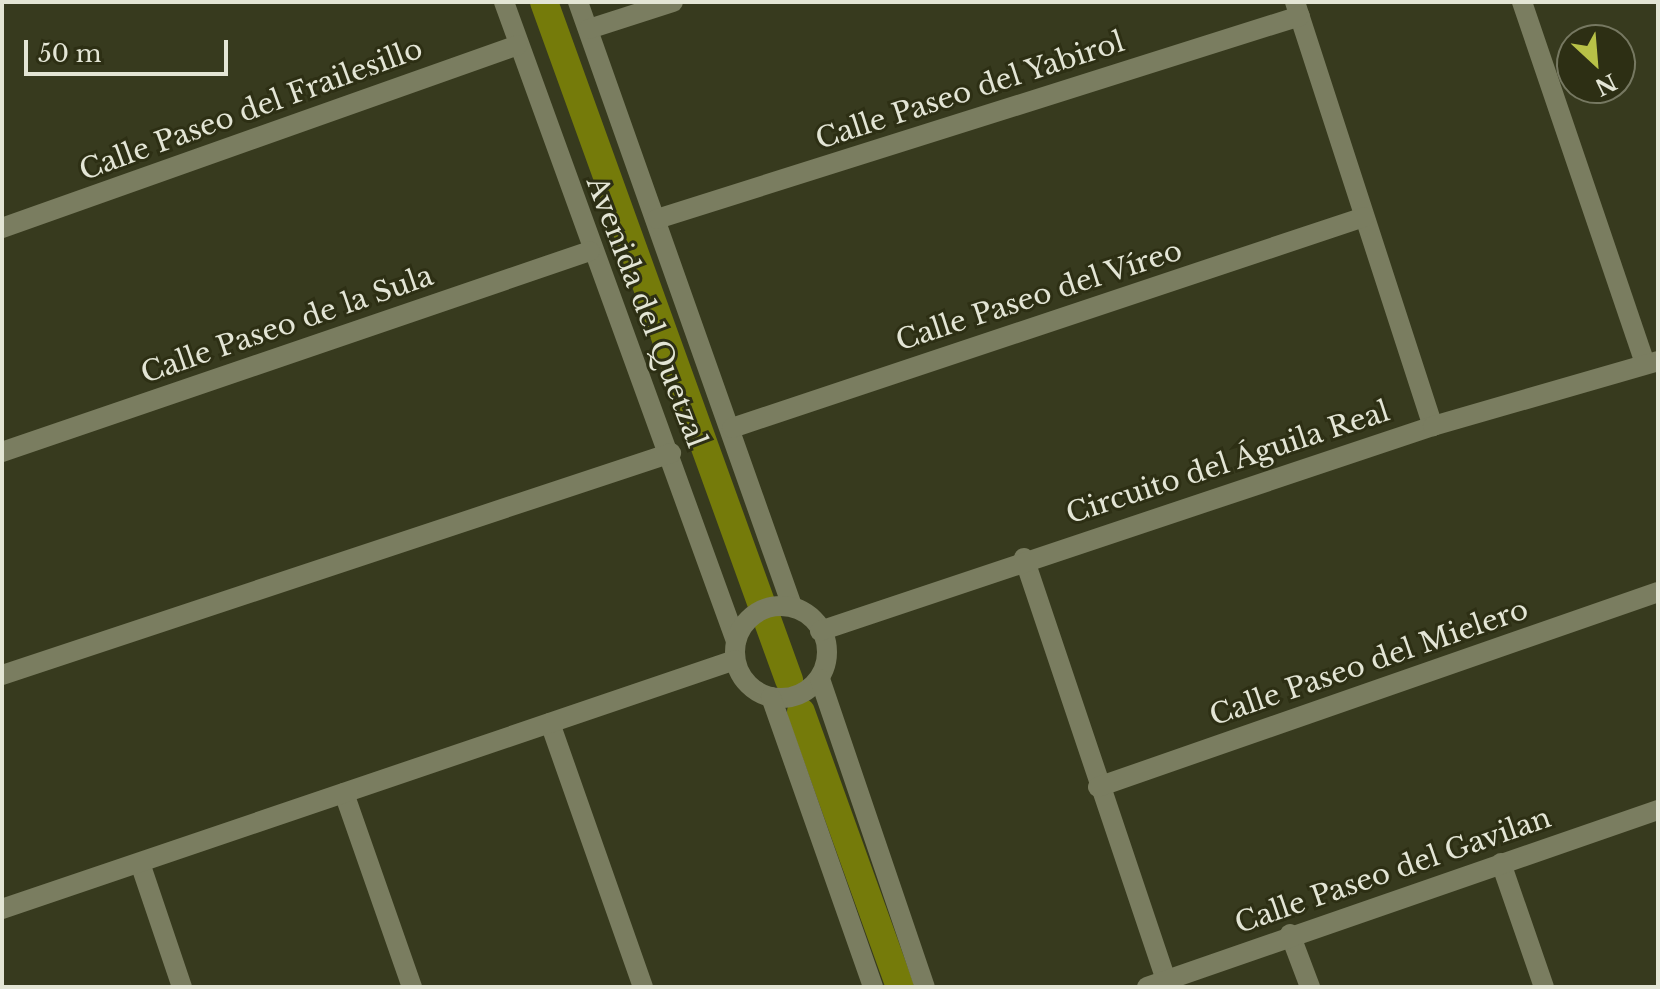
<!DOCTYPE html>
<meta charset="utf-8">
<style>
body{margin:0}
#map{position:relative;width:1660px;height:989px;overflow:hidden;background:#373a1e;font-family:"Libre Baskerville",serif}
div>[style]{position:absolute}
.canal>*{height:28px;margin:-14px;padding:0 14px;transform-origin:14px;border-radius:14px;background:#757b0a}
.minor>*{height:20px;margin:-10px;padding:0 10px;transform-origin:10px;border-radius:10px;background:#7a7d60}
.minor>.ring{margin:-10px;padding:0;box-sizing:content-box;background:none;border:20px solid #7a7d60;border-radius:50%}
span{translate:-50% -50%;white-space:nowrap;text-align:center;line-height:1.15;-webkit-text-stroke:6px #2d2f14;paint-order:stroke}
.street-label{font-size:28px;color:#e3e5d5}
.frame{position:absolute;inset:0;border:4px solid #e3e5d5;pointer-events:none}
.north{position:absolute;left:1556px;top:24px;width:80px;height:80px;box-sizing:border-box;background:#2d2f14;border:2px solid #767861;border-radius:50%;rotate:154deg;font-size:22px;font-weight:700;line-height:32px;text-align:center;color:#e3e5d5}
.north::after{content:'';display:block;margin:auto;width:28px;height:36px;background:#b8c147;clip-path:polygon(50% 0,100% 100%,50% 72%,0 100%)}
.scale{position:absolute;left:24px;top:40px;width:204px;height:36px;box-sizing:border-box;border:4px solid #e3e5d5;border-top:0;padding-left:10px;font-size:24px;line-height:28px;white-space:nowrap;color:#e3e5d5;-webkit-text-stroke:6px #2d2f14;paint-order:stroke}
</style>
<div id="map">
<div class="canal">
<i style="left:544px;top:2px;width:721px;rotate:70.13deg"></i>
<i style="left:801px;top:712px;width:292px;rotate:70.2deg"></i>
</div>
<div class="minor">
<i style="left:504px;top:2px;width:680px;rotate:70.05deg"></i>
<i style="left:578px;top:2px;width:641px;rotate:70.49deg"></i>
<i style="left:1295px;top:2px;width:446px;rotate:72deg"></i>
<i style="left:1522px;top:2px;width:382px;rotate:71.2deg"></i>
<i style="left:589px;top:29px;width:88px;rotate:-17.8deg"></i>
<i style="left:657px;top:219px;width:674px;rotate:-17.52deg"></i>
<i style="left:2px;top:228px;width:547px;rotate:-19.53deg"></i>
<i style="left:732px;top:428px;width:666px;rotate:-18.46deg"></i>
<i style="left:2px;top:452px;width:621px;rotate:-18.87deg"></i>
<i style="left:1024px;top:558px;width:446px;rotate:71.4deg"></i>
<i class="ring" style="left:735px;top:606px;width:72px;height:72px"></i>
<i style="left:820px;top:631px;width:646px;rotate:-18.49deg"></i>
<i style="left:1433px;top:426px;width:234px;rotate:-16.1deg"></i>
<i style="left:2px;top:675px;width:705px;rotate:-18.36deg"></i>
<i style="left:820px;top:679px;width:325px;rotate:71.2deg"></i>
<i style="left:771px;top:697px;width:307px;rotate:70.6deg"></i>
<i style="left:550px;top:723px;width:280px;rotate:70.6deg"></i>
<i style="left:1098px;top:787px;width:593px;rotate:-19.2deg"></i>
<i style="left:344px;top:793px;width:206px;rotate:70.7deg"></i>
<i style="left:140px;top:863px;width:131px;rotate:71.3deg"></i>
<i style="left:1501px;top:863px;width:131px;rotate:70.9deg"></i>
<i style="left:2px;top:909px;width:774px;rotate:-18.76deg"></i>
<i style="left:1290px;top:934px;width:57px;rotate:69.3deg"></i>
<i style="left:1147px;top:987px;width:541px;rotate:-19.11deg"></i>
</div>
<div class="street-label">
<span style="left:970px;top:91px;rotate:-18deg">Calle Paseo del Yabirol</span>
<span style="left:251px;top:110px;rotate:-20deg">Calle Paseo del Frailesillo</span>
<span style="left:1039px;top:296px;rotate:-18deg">Calle Paseo del Víreo</span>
<span style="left:646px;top:312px;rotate:69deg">Avenida del Quetzal</span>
<span style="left:287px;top:325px;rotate:-19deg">Calle Paseo de la Sula</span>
<span style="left:1228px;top:463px;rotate:-18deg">Circuito del Águila Real</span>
<span style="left:1369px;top:663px;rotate:-19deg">Calle Paseo del Mielero</span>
<span style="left:1393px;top:871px;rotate:-19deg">Calle Paseo del Gavilan</span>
</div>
<div class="frame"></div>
<div class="north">N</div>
<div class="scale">50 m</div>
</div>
